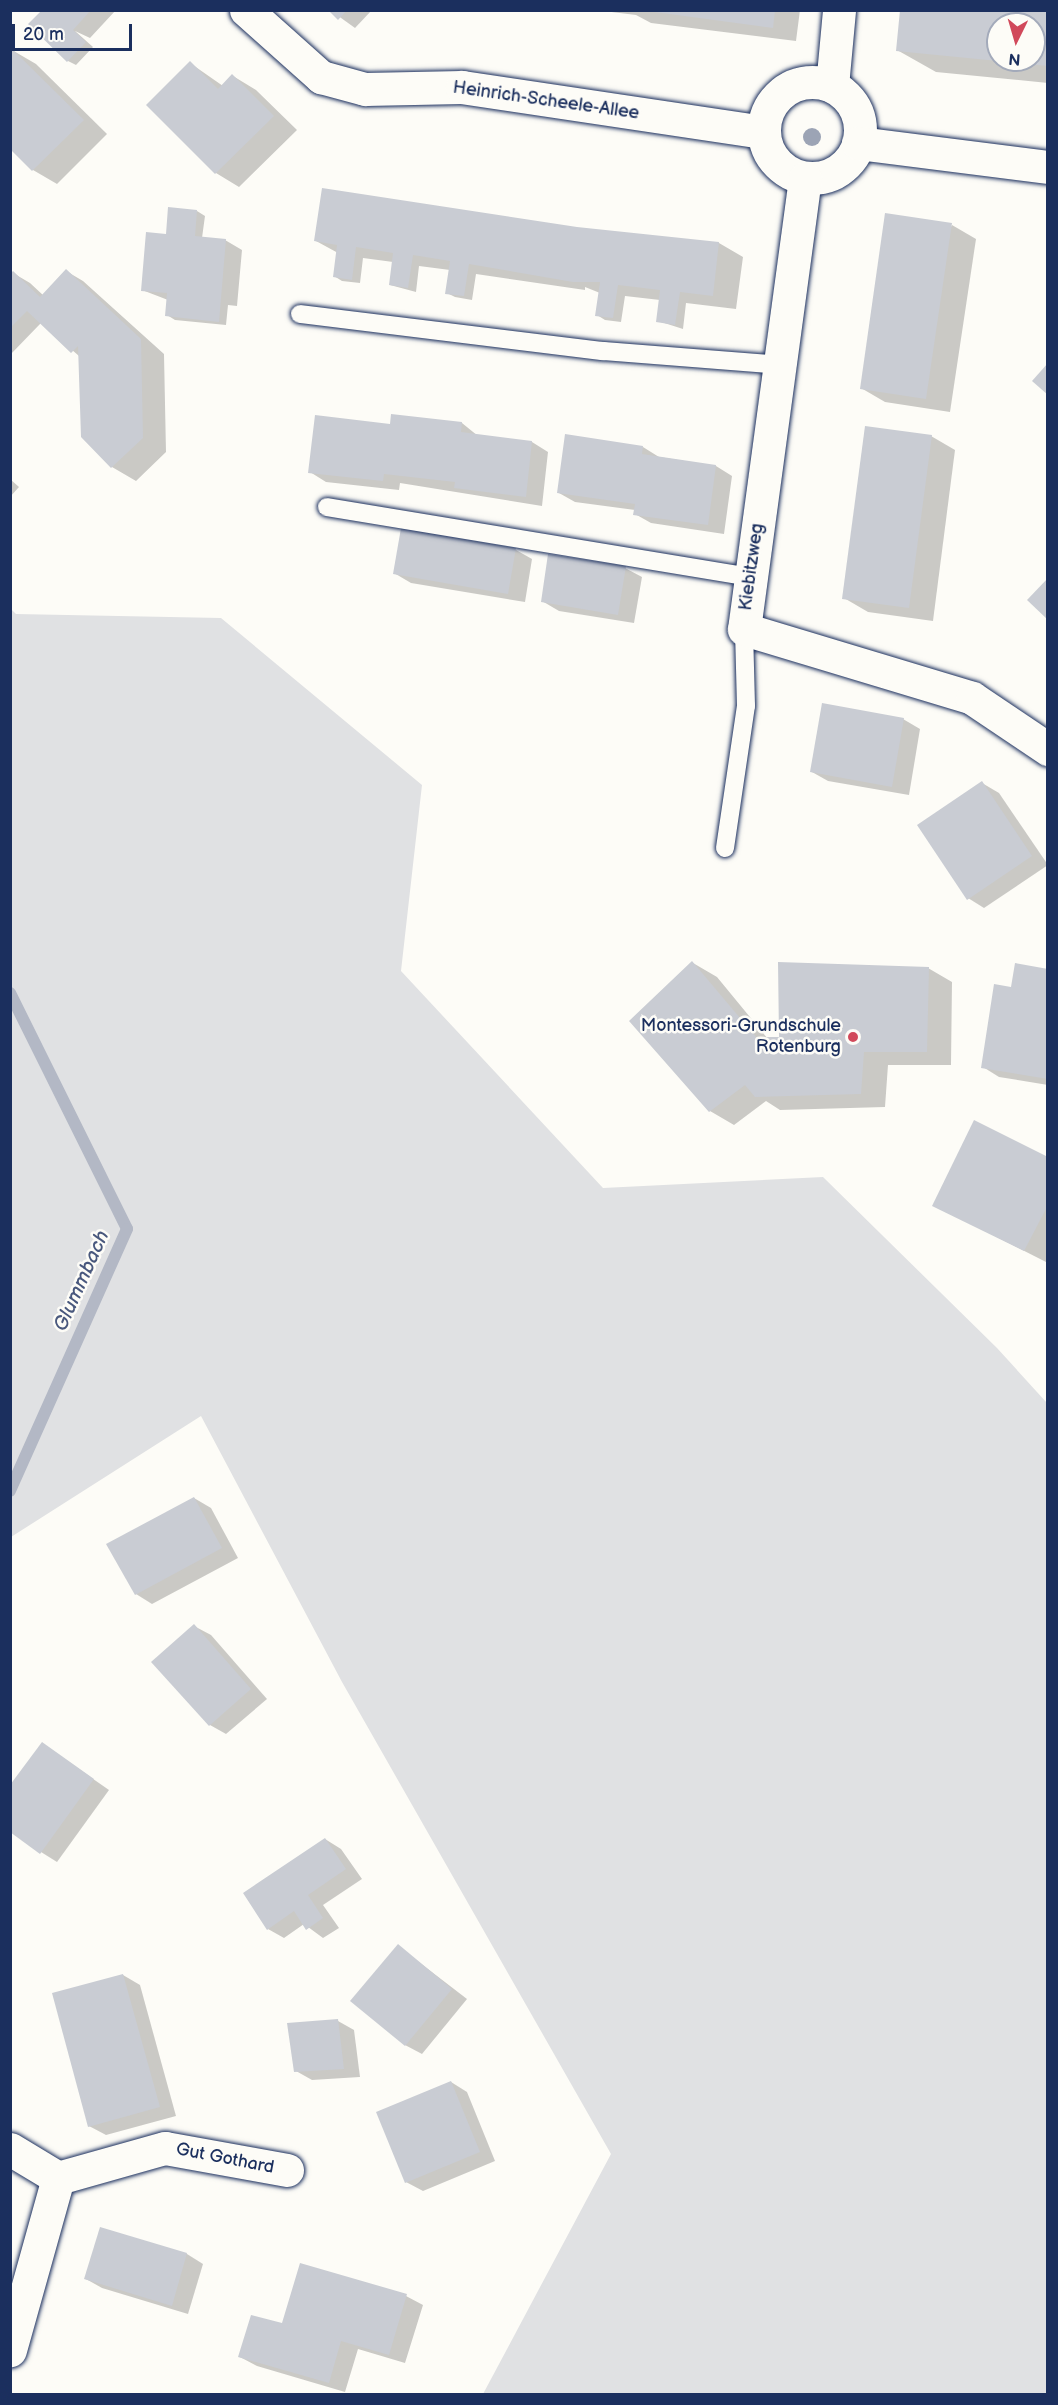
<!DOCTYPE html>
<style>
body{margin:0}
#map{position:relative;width:1058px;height:2405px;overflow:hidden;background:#fdfcf7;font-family:"Balsamiq Sans",sans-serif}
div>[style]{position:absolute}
.green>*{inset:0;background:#e0e1e3}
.shadow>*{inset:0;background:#0003}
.stream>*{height:12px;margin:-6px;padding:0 6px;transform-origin:6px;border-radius:6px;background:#b3b8c5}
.building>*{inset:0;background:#c9ccd3}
.roads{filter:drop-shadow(0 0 2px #1b2f5e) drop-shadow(0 0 2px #1b2f5e)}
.service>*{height:18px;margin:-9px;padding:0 9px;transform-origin:9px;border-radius:9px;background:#fdfcf7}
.minor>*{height:33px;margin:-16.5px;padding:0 16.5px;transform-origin:16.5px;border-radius:16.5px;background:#fdfcf7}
.minor>.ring{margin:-16.5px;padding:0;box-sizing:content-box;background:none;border:33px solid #fdfcf7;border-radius:50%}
.trees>*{width:18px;height:18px;margin:-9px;border-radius:50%;background:#9ca4b5}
.dots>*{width:16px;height:16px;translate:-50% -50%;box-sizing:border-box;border:3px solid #fdfcf7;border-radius:50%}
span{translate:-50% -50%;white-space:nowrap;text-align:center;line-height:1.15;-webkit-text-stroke:5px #fdfcf7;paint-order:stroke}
.street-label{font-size:18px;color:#1b2f5e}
.poi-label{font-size:18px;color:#1b2f5e}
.right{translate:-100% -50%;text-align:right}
.water-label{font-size:20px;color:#49587d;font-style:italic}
.frame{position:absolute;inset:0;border:12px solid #1b2f5e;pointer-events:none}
.north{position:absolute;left:986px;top:12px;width:60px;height:60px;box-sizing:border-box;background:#fdfcf7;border:2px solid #a3aaba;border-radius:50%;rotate:185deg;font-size:16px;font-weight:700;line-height:24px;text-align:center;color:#1b2f5e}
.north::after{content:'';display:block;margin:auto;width:21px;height:27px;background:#d1495b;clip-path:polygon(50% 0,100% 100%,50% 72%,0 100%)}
.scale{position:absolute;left:12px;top:24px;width:120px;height:27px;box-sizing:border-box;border:3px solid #1b2f5e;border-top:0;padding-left:8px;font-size:18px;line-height:21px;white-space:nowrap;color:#1b2f5e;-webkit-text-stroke:4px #fdfcf7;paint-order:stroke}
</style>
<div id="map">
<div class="green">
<i style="clip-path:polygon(11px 609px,16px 614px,221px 618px,422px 785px,401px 971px,603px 1188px,823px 1177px,997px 1348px,1047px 1403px,1047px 2394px,483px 2394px,611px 2154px,342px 1682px,201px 1416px,11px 1537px)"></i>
</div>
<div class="shadow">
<i style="clip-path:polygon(44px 10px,116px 10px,90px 38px,75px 31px,93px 47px,76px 65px,68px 61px)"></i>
<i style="clip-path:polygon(330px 10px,372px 10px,355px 28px)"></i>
<i style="clip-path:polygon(595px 10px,800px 10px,796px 41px,651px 23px,636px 15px)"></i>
<i style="clip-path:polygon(evenodd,1048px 10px,1048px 83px,936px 72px,897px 50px,1048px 10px,998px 24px,1034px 24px,1034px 60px,998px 60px,998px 24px)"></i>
<i style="clip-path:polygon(12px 50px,36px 64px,107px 134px,57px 184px,33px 170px,10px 147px)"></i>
<i style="clip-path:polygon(190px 63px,223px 86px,233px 76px,256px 90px,297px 130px,239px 187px,216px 173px)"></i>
<i style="clip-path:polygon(323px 189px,577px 228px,719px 243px,743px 257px,736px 309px,686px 303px,683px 329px,658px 321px,660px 300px,625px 296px,621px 322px,605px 320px,597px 315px,600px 293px,585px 287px,585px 290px,476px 274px,472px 300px,455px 297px,447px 293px,450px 270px,419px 266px,416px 292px,390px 285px,393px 262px,363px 258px,360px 283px,342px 281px,334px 276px,338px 253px,316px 241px)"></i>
<i style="clip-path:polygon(197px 211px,205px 216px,202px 238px,225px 240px,242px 250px,237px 306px,228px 305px,226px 325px,175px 320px,167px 315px,168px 300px,142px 290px,167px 235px)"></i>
<i style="clip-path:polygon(952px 225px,976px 239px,950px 412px,885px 402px,861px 388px)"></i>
<i style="clip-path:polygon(66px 271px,83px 281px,164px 354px,166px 452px,136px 481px,112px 467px,82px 436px,79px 356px,41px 323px,10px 355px,10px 276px,13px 273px,30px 283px,44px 296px)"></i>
<i style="clip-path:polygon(462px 423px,478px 436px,532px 442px,548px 452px,542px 506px,400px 483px,399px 490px,326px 482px,310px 472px,391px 425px)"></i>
<i style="clip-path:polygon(931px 436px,955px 450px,933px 621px,868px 612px,844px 598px)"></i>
<i style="clip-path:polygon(643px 447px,659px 457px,716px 466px,732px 476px,724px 534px,651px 523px,635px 514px,635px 510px,575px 502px,559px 493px)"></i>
<i style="clip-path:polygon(10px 479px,19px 487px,10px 497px)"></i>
<i style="clip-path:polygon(516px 550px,532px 559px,525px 602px,411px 583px,394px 573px)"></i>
<i style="clip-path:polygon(625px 568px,642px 577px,634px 623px,559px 611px,542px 601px)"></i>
<i style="clip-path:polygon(903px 719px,920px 729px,909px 795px,828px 781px,812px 772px)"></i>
<i style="clip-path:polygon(982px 783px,999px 793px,1048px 865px,984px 908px,968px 898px)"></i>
<i style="clip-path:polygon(693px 963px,717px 977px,768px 1039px,781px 1039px,928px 968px,952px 982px,951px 1065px,888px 1065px,885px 1107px,780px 1110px,766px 1101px,734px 1125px,710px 1111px)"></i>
<i style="clip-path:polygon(1048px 970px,1048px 1085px,999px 1077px,983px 1067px,1013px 988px)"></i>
<i style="clip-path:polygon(1048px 1159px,1048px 1263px,934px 1205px)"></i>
<i style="clip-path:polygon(194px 1498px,211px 1508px,238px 1558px,152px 1604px,136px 1594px)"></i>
<i style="clip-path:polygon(194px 1626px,211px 1635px,267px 1699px,226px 1734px,210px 1725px)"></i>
<i style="clip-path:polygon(43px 1744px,109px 1790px,57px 1862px,41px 1852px)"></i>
<i style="clip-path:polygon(325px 1839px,341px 1849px,362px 1879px,323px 1905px,339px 1928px,323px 1938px,304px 1924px,284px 1938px,268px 1929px)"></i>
<i style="clip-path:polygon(398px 1946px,467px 1999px,422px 2054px,405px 2045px)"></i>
<i style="clip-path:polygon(123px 1975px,140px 1985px,176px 2116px,106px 2135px,89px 2126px)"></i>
<i style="clip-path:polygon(338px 2021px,354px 2030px,360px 2077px,312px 2080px,296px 2071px)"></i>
<i style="clip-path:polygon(451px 2082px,467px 2092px,495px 2161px,423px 2191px,406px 2182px)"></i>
<i style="clip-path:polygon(101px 2229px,187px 2254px,203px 2264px,188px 2314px,102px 2288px,86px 2279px)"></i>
<i style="clip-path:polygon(406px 2296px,423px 2305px,405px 2363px,358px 2349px,345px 2392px,257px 2366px,240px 2357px,283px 2325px)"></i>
</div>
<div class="stream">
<i style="left:10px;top:993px;width:263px;rotate:63.6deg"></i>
<i style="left:127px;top:1229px;width:287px;rotate:114.1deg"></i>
</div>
<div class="building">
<i style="clip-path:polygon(42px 10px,91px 10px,73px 30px,86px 42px,67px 62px,28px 24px)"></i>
<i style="clip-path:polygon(328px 10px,347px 10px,338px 20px)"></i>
<i style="clip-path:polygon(640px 10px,775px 10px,773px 28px)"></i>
<i style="clip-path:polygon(900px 10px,1048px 10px,1048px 66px,1006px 62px,1034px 60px,1034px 24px,998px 24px,998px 61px,896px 51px)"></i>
<i style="clip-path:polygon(12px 49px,84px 120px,32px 171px,10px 149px)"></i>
<i style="clip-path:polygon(190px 61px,218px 89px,232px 74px,274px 116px,215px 174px,146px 105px)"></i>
<i style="clip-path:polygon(322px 188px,577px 227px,719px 242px,713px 296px,680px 292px,675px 325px,656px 322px,660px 290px,618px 285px,613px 318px,595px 316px,600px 282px,573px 282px,469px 264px,464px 296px,445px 294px,450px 261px,413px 255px,408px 288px,389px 285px,393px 253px,356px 247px,352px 280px,333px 277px,337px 245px,314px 241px)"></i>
<i style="clip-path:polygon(168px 207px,197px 210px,195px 236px,226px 239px,219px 322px,165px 316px,167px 293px,141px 291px,146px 232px,166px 234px)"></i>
<i style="clip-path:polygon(885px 213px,952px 223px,926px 399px,860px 389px)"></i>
<i style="clip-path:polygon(66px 269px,141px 339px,143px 438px,111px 468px,81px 437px,78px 346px,71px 353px,27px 311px,10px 328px,10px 274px,13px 271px,40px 297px)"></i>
<i style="clip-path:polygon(1048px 363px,1048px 395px,1032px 381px)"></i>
<i style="clip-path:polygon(391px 414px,462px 422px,461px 432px,532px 441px,526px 497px,454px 488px,455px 482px,384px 474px,383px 481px,308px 473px,315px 415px,390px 424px)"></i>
<i style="clip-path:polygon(865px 426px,932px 435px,909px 608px,842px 599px)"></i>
<i style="clip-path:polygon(565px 434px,643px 446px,642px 454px,716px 465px,708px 525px,633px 515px,635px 504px,557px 493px)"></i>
<i style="clip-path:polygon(401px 528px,516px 548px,508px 594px,393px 574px)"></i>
<i style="clip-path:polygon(548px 554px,626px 566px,618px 615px,541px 602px)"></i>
<i style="clip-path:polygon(1048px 578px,1048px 620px,1027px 600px)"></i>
<i style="clip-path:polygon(822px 703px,904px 718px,892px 787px,810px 772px)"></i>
<i style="clip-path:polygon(982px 781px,1032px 856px,967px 900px,917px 825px)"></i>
<i style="clip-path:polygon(692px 961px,756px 1037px,779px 1037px,778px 962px,929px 967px,927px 1052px,864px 1052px,861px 1094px,755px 1097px,745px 1085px,709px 1112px,629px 1021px)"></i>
<i style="clip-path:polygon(1015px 963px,1048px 969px,1048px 1079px,981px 1068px,994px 984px,1011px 987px)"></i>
<i style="clip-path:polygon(974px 1120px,1048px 1157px,1048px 1205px,1024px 1251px,932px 1206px)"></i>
<i style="clip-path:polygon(194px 1497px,222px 1548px,135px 1595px,106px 1544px)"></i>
<i style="clip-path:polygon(194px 1624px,251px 1689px,209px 1726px,151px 1662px)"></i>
<i style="clip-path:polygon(42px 1742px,94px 1779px,40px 1854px,10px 1832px,10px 1785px)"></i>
<i style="clip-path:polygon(325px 1838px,346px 1869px,308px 1895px,323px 1918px,306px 1930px,294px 1911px,267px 1930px,243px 1893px)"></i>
<i style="clip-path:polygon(398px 1944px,452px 1989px,405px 2046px,350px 2001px)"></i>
<i style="clip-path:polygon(123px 1974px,160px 2107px,88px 2127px,52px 1993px)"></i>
<i style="clip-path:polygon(338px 2019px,344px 2069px,294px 2072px,287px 2023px)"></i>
<i style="clip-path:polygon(451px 2081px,480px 2152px,405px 2183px,376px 2112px)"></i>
<i style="clip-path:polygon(100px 2227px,187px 2253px,172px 2306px,84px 2279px)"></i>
<i style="clip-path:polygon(300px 2263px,407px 2294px,389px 2355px,341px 2341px,329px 2383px,238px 2357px,251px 2315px,282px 2323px)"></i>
</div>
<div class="roads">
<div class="service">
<i style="left:300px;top:314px;width:305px;rotate:7deg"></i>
<i style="left:603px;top:351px;width:177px;rotate:4.5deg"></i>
<i style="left:327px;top:507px;width:430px;rotate:9.4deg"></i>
<i style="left:725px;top:848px;width:144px;rotate:-81.6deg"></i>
<i style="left:746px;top:706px;width:77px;rotate:-91.5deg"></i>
</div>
<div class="minor">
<i style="left:246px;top:10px;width:101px;rotate:41.8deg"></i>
<i style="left:321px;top:77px;width:46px;rotate:15.3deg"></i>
<i style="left:365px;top:89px;width:97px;rotate:-1.2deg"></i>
<i style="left:462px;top:87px;width:304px;rotate:8.5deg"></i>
<i class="ring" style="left:764px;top:82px;width:63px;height:63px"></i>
<i style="left:832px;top:86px;width:76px;rotate:-84.7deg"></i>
<i style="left:858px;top:143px;width:192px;rotate:7.2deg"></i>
<i style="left:805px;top:178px;width:455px;rotate:97.7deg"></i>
<i style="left:744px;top:629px;width:238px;rotate:16.8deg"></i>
<i style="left:972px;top:698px;width:92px;rotate:33.9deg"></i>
<i style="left:10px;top:2149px;width:56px;rotate:31.1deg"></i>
<i style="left:58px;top:2178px;width:179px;rotate:105.6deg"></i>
<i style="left:58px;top:2178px;width:111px;rotate:-15.7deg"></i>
<i style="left:165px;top:2148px;width:124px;rotate:10.2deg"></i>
</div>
</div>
<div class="trees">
<i style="left:812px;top:137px"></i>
</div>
<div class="dots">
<i style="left:853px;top:1037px;background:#d1495b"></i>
</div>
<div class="street-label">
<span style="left:546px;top:101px;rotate:8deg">Heinrich-Scheele-Allee</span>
<span style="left:752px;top:567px;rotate:-82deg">Kiebitzweg</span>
<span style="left:225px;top:2159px;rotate:11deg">Gut Gothard</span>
</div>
<div class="poi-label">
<span class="right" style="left:841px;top:1037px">Montessori-Grundschule<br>Rotenburg</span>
</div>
<div class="water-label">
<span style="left:82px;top:1281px;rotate:-66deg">Glummbach</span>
</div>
<div class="frame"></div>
<div class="north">N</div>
<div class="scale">20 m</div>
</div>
